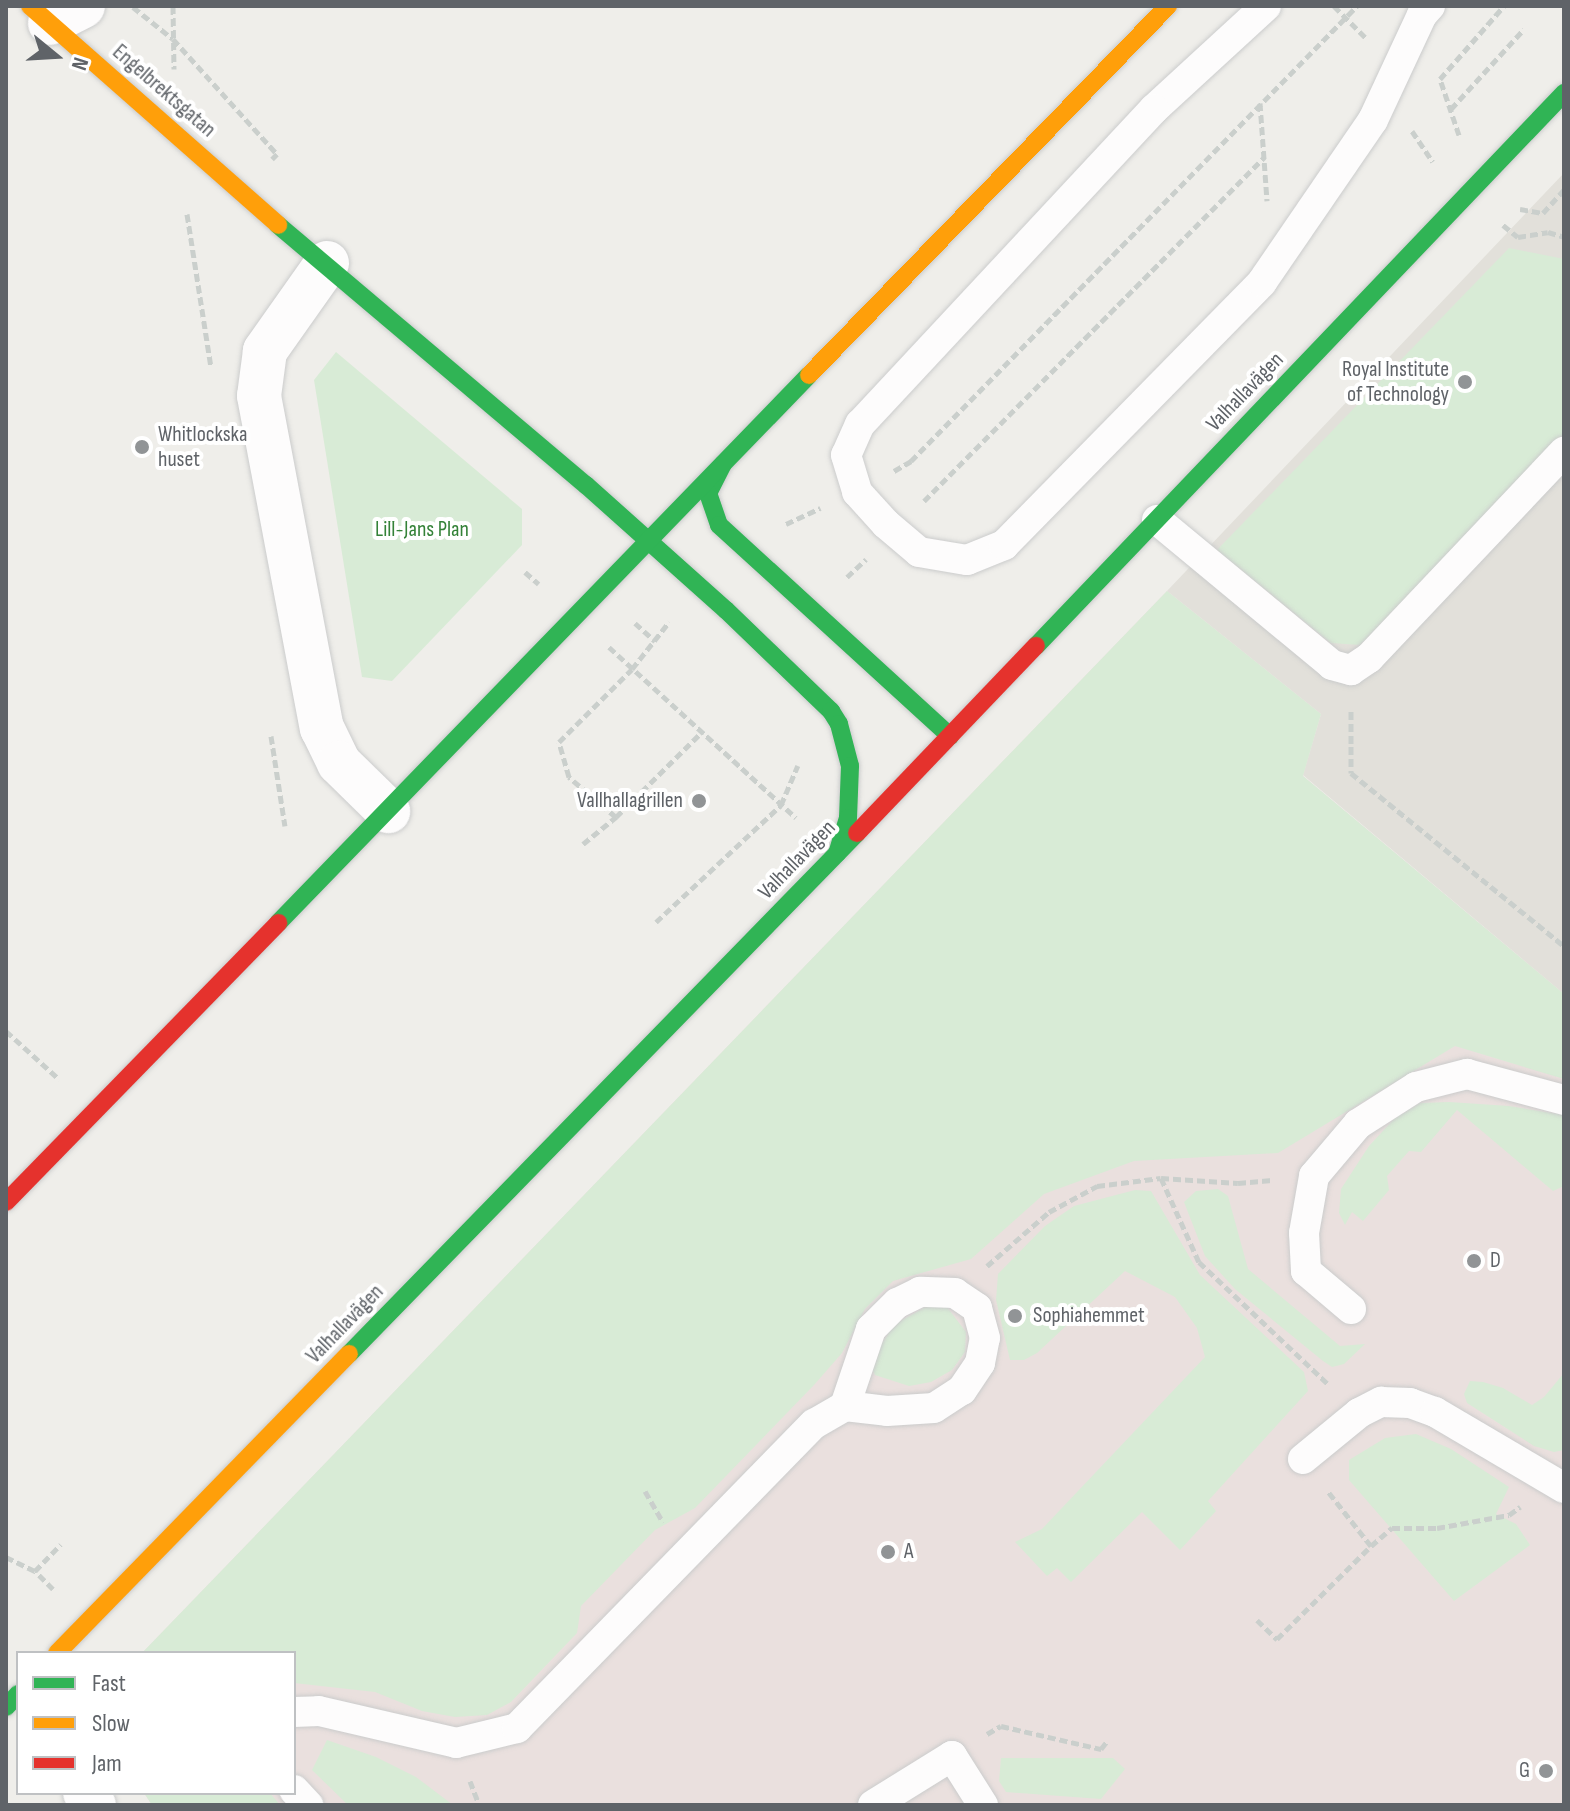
<!DOCTYPE html>
<meta charset="utf-8">
<style>
body{margin:0}
#map{position:relative;width:1570px;height:1811px;overflow:hidden;background:#efeeea;font-family:"Sofia Sans Condensed",sans-serif}
div>[style]{position:absolute}
.education>*{inset:0;background:#e2e0da}
.medical>*{inset:0;background:#eae0de}
.green>*{inset:0;background:#d8ebd6}
.path>*{height:5px;margin-top:-2.5px;transform-origin:0;background:repeating-linear-gradient(90deg,#cacfcc 0 8px,transparent 0 12px)}
.roads{filter:drop-shadow(0 0 2px #cbcccc) drop-shadow(0 0 2px #cbcccc)}
.lane>*{height:30px;margin:-15px;padding:0 15px;transform-origin:15px;border-radius:15px;background:#fdfcfc}
.street>*{height:44px;margin:-22px;padding:0 22px;transform-origin:22px;border-radius:22px;background:#fdfcfc}
.fast>*{height:18px;margin:-9px;padding:0 9px;transform-origin:9px;border-radius:9px;background:#30b455}
.slow>*{height:18px;margin:-9px;padding:0 9px;transform-origin:9px;border-radius:9px;background:#ff9f0a}
.jam>*{height:18px;margin:-9px;padding:0 9px;transform-origin:9px;border-radius:9px;background:#e5322d}
.dots>*{width:22px;height:22px;translate:-50% -50%;box-sizing:border-box;border:4px solid #fff;border-radius:50%}
span{translate:-50% -50%;white-space:nowrap;text-align:center;line-height:1.15;-webkit-text-stroke:8px #fff;paint-order:stroke}
.street-label{font-size:22px;color:#5f6368}
.poi-label{font-size:22px;color:#5f6368}
.right{translate:-100% -50%;text-align:right}
.left{translate:0 -50%;text-align:left}
.park-label{font-size:22px;color:#348238}
.frame{position:absolute;inset:0;border:8px solid #5f6368;pointer-events:none}
.legend{position:absolute;left:16px;top:1651px;width:280px;height:144px;box-sizing:border-box;background:#fff;border:2px solid #bfc1c3;margin:0;padding:10px 14px;list-style:none;font-size:24px;color:#5f6368}
.legend li{display:flex;align-items:center;gap:16px;height:40px}
.legend b{width:40px;border:2px solid #bfc1c3}
.north{position:absolute;left:16px;top:16px;width:80px;height:80px;-webkit-text-stroke:6px #fff;paint-order:stroke;rotate:108deg;font-size:22px;font-weight:700;line-height:32px;text-align:center;color:#5f6368}
.north::after{content:'';display:block;margin:auto;width:28px;height:36px;background:#5f6368;clip-path:polygon(50% 0,100% 100%,50% 72%,0 100%)}
</style>
<div id="map">
<div class="education">
<i style="clip-path:polygon(1564px 173px,1564px 994px,1303px 775px,1321px 714px,1167px 591px)"></i>
</div>
<div class="medical">
<i style="clip-path:polygon(1167px 591px,1321px 714px,1303px 776px,1564px 994px,1564px 1805px,152px 1805px,144px 1793px,294px 1793px,294px 1653px,142px 1653px)"></i>
</div>
<div class="green">
<i style="clip-path:polygon(1509px 248px,1564px 259px,1564px 434px,1360px 645px,1331px 643px,1217px 550px)"></i>
<i style="clip-path:polygon(336px 352px,522px 509px,522px 545px,392px 681px,362px 677px,314px 380px)"></i>
<i style="clip-path:polygon(1167px 591px,1321px 714px,1303px 776px,1564px 994px,1564px 1079px,1455px 1046px,1278px 1153px,1134px 1161px,1044px 1194px,971px 1259px,893px 1281px,865px 1309px,842px 1353px,814px 1385px,695px 1508px,655px 1530px,581px 1606px,577px 1633px,511px 1702px,487px 1715px,455px 1717px,422px 1711px,375px 1692px,294px 1683px,294px 1653px,142px 1653px)"></i>
<i style="clip-path:polygon(1449px 1102px,1509px 1106px,1564px 1115px,1564px 1186px,1553px 1191px,1457px 1110px,1421px 1152px,1409px 1151px,1387px 1176px,1389px 1190px,1363px 1221px,1352px 1212px,1345px 1225px,1339px 1213px,1341px 1189px,1369px 1146px,1394px 1119px,1420px 1103px)"></i>
<i style="clip-path:polygon(1218px 1189px,1228px 1196px,1248px 1269px,1340px 1346px,1365px 1344px,1344px 1364px,1332px 1367px,1323px 1361px,1235px 1289px,1205px 1256px,1184px 1202px,1196px 1191px)"></i>
<i style="clip-path:polygon(1135px 1190px,1151px 1191px,1200px 1275px,1304px 1372px,1308px 1391px,1208px 1501px,1216px 1511px,1180px 1550px,1142px 1512px,1071px 1582px,1057px 1568px,1047px 1576px,1015px 1542px,1042px 1529px,1205px 1357px,1197px 1328px,1175px 1297px,1125px 1271px,1037px 1353px,1024px 1360px,1010px 1360px,996px 1300px,998px 1274px,1045px 1226px,1074px 1206px)"></i>
<i style="clip-path:polygon(931px 1304px,947px 1307px,966px 1332px,965px 1352px,952px 1370px,931px 1382px,909px 1386px,875px 1375px,870px 1365px,873px 1356px,895px 1324px)"></i>
<i style="clip-path:polygon(1564px 1373px,1564px 1450px,1554px 1452px,1534px 1446px,1467px 1403px,1464px 1394px,1470px 1381px,1483px 1382px,1503px 1388px,1532px 1405px,1544px 1397px)"></i>
<i style="clip-path:polygon(1416px 1434px,1451px 1449px,1509px 1487px,1496px 1514px,1516px 1524px,1530px 1545px,1454px 1601px,1349px 1480px,1349px 1460px,1385px 1438px)"></i>
<i style="clip-path:polygon(327px 1740px,376px 1757px,416px 1777px,453px 1805px,348px 1805px,312px 1770px)"></i>
<i style="clip-path:polygon(1001px 1758px,1113px 1758px,1125px 1769px,1101px 1799px,1006px 1792px,999px 1781px)"></i>
<i style="clip-path:polygon(144px 1793px,270px 1793px,280px 1805px,152px 1805px)"></i>
</div>
<div class="path">
<i style="left:173px;top:6px;width:63px;rotate:89.1deg"></i>
<i style="left:1334px;top:6px;width:47px;rotate:45deg"></i>
<i style="left:133px;top:7px;width:51px;rotate:38.7deg"></i>
<i style="left:173px;top:39px;width:155px;rotate:47.9deg"></i>
<i style="left:277px;top:154px;width:7px;rotate:135deg"></i>
<i style="left:1260px;top:103px;width:98px;rotate:85.9deg"></i>
<i style="left:1451px;top:109px;width:108px;rotate:-47.6deg"></i>
<i style="left:1412px;top:131px;width:37px;rotate:56deg"></i>
<i style="left:1459px;top:135px;width:59px;rotate:-108.7deg"></i>
<i style="left:1440px;top:79px;width:97px;rotate:-48.8deg"></i>
<i style="left:1520px;top:209px;width:23px;rotate:10deg"></i>
<i style="left:1543px;top:213px;width:31px;rotate:-48deg"></i>
<i style="left:187px;top:214px;width:155px;rotate:81.1deg"></i>
<i style="left:1503px;top:225px;width:19px;rotate:39deg"></i>
<i style="left:1518px;top:237px;width:30px;rotate:-9deg"></i>
<i style="left:1548px;top:232px;width:17px;rotate:17deg"></i>
<i style="left:894px;top:471px;width:20px;rotate:-30deg"></i>
<i style="left:911px;top:461px;width:637px;rotate:-45.57deg"></i>
<i style="left:924px;top:501px;width:484px;rotate:-45.3deg"></i>
<i style="left:786px;top:524px;width:38px;rotate:-25deg"></i>
<i style="left:525px;top:572px;width:18px;rotate:41deg"></i>
<i style="left:847px;top:577px;width:26px;rotate:-43deg"></i>
<i style="left:635px;top:623px;width:27px;rotate:42deg"></i>
<i style="left:609px;top:647px;width:253px;rotate:42.4deg"></i>
<i style="left:1351px;top:711px;width:62px;rotate:90deg"></i>
<i style="left:1351px;top:773px;width:274px;rotate:39.1deg"></i>
<i style="left:271px;top:736px;width:91px;rotate:81.2deg"></i>
<i style="left:616px;top:817px;width:121px;rotate:-44.7deg"></i>
<i style="left:583px;top:844px;width:43px;rotate:-39.3deg"></i>
<i style="left:616px;top:817px;width:62px;rotate:-139.6deg"></i>
<i style="left:569px;top:777px;width:36px;rotate:-106deg"></i>
<i style="left:559px;top:742px;width:103px;rotate:-45deg"></i>
<i style="left:632px;top:669px;width:60px;rotate:-51.8deg"></i>
<i style="left:656px;top:922px;width:171px;rotate:-43.1deg"></i>
<i style="left:781px;top:805px;width:43px;rotate:-67deg"></i>
<i style="left:6px;top:1031px;width:72px;rotate:42.2deg"></i>
<i style="left:1161px;top:1178px;width:92px;rotate:65.7deg"></i>
<i style="left:1199px;top:1262px;width:179px;rotate:43.4deg"></i>
<i style="left:987px;top:1266px;width:82px;rotate:-41.1deg"></i>
<i style="left:1049px;top:1212px;width:55px;rotate:-28.4deg"></i>
<i style="left:1097px;top:1186px;width:64px;rotate:-7.1deg"></i>
<i style="left:1161px;top:1178px;width:77px;rotate:3.7deg"></i>
<i style="left:1238px;top:1183px;width:35px;rotate:-5deg"></i>
<i style="left:645px;top:1491px;width:36px;rotate:60deg"></i>
<i style="left:1371px;top:1546px;width:28px;rotate:-41deg"></i>
<i style="left:1392px;top:1528px;width:45px"></i>
<i style="left:1437px;top:1528px;width:73px;rotate:-10.2deg"></i>
<i style="left:1509px;top:1515px;width:14px;rotate:-36deg"></i>
<i style="left:6px;top:1557px;width:32px;rotate:26deg"></i>
<i style="left:53px;top:1589px;width:25px;rotate:-135deg"></i>
<i style="left:35px;top:1571px;width:37px;rotate:-46deg"></i>
<i style="left:1257px;top:1620px;width:28px;rotate:44deg"></i>
<i style="left:1277px;top:1639px;width:132px;rotate:-44.7deg"></i>
<i style="left:1371px;top:1546px;width:71px;rotate:-128.2deg"></i>
<i style="left:987px;top:1734px;width:16px;rotate:-30deg"></i>
<i style="left:1001px;top:1726px;width:103px;rotate:13deg"></i>
<i style="left:1101px;top:1749px;width:11px;rotate:-52deg"></i>
<i style="left:470px;top:1781px;width:26px;rotate:69deg"></i>
</div>
<div class="roads">
<div class="lane">
<i style="left:1266px;top:6px;width:152px;rotate:137.4deg"></i>
<i style="left:1154px;top:109px;width:431px;rotate:133deg"></i>
<i style="left:860px;top:424px;width:34px;rotate:114deg"></i>
<i style="left:846px;top:455px;width:39px;rotate:73deg"></i>
<i style="left:857px;top:492px;width:43px;rotate:47.8deg"></i>
<i style="left:886px;top:524px;width:43px;rotate:40.3deg"></i>
<i style="left:919px;top:552px;width:49px;rotate:9.5deg"></i>
<i style="left:967px;top:560px;width:40px;rotate:-22deg"></i>
<i style="left:1004px;top:545px;width:368px;rotate:-45.5deg"></i>
<i style="left:1262px;top:282px;width:196px;rotate:-55.6deg"></i>
<i style="left:1373px;top:120px;width:116px;rotate:-65deg"></i>
<i style="left:1422px;top:15px;width:12px;rotate:-48deg"></i>
<i style="left:1157px;top:520px;width:227px;rotate:39.6deg"></i>
<i style="left:1332px;top:665px;width:20px;rotate:15deg"></i>
<i style="left:1351px;top:670px;width:22px;rotate:-34deg"></i>
<i style="left:1369px;top:658px;width:284px;rotate:-46.6deg"></i>
<i style="left:1351px;top:1309px;width:59px;rotate:-139.8deg"></i>
<i style="left:1306px;top:1271px;width:38px;rotate:-93deg"></i>
<i style="left:1304px;top:1233px;width:58px;rotate:-80deg"></i>
<i style="left:1314px;top:1176px;width:68px;rotate:-49.8deg"></i>
<i style="left:1358px;top:1124px;width:69px;rotate:-32.5deg"></i>
<i style="left:1416px;top:1087px;width:53px;rotate:-14.3deg"></i>
<i style="left:1467px;top:1074px;width:100px;rotate:15deg"></i>
<i style="left:1303px;top:1459px;width:72px;rotate:-39.4deg"></i>
<i style="left:1359px;top:1413px;width:25px;rotate:-27deg"></i>
<i style="left:1381px;top:1402px;width:29px;rotate:2deg"></i>
<i style="left:1410px;top:1403px;width:27px;rotate:20deg"></i>
<i style="left:1435px;top:1412px;width:150px;rotate:30.5deg"></i>
<i style="left:294px;top:1712px;width:25px;rotate:-2deg"></i>
<i style="left:319px;top:1711px;width:141px;rotate:13.1deg"></i>
<i style="left:456px;top:1743px;width:63px;rotate:-13.8deg"></i>
<i style="left:517px;top:1728px;width:425px;rotate:-45.7deg"></i>
<i style="left:814px;top:1424px;width:36px;rotate:-30deg"></i>
<i style="left:845px;top:1406px;width:42px;rotate:6.8deg"></i>
<i style="left:887px;top:1411px;width:47px;rotate:-3.7deg"></i>
<i style="left:934px;top:1408px;width:33px;rotate:-33deg"></i>
<i style="left:962px;top:1390px;width:32px;rotate:-56deg"></i>
<i style="left:980px;top:1363px;width:25px;rotate:-79deg"></i>
<i style="left:985px;top:1338px;width:31px;rotate:-105deg"></i>
<i style="left:977px;top:1308px;width:27px;rotate:-146deg"></i>
<i style="left:955px;top:1293px;width:35px;rotate:-178deg"></i>
<i style="left:920px;top:1292px;width:25px;rotate:154deg"></i>
<i style="left:897px;top:1303px;width:37px;rotate:135deg"></i>
<i style="left:871px;top:1329px;width:81px;rotate:108.7deg"></i>
<i style="left:294px;top:1790px;width:21px;rotate:47deg"></i>
<i style="left:873px;top:1805px;width:93px;rotate:-31.8deg"></i>
<i style="left:952px;top:1756px;width:58px;rotate:57.7deg"></i>
</div>
<div class="street">
<i style="left:50px;top:23px;width:37px;rotate:-27deg"></i>
<i style="left:327px;top:263px;width:108px;rotate:125.2deg"></i>
<i style="left:265px;top:351px;width:45px;rotate:97.6deg"></i>
<i style="left:259px;top:396px;width:338px;rotate:79.3deg"></i>
<i style="left:322px;top:728px;width:39px;rotate:64deg"></i>
<i style="left:339px;top:763px;width:69px;rotate:44.4deg"></i>
<i style="left:85px;top:1793px;width:15px;rotate:53deg"></i>
</div>
<div class="fast">
<i style="left:278px;top:225px;width:403px;rotate:40.2deg"></i>
<i style="left:586px;top:485px;width:188px;rotate:41.8deg"></i>
<i style="left:726px;top:610px;width:146px;rotate:43.9deg"></i>
<i style="left:831px;top:711px;width:15px;rotate:58deg"></i>
<i style="left:839px;top:724px;width:43px;rotate:75.3deg"></i>
<i style="left:850px;top:766px;width:52px;rotate:92.2deg"></i>
<i style="left:848px;top:818px;width:37px;rotate:107deg"></i>
<i style="left:723px;top:464px;width:33px;rotate:117deg"></i>
<i style="left:708px;top:493px;width:34px;rotate:71deg"></i>
<i style="left:719px;top:525px;width:313px;rotate:42.4deg"></i>
<i style="left:1036px;top:646px;width:765px;rotate:-46.32deg"></i>
<i style="left:278px;top:923px;width:763px;rotate:-45.9deg"></i>
<i style="left:349px;top:1354px;width:728px;rotate:-45.72deg"></i>
<i style="left:6px;top:1707px;width:18px;rotate:-47deg"></i>
</div>
<div class="slow">
<i style="left:30px;top:6px;width:331px;rotate:41.4deg"></i>
<i style="left:809px;top:375px;width:515px;rotate:-45.79deg"></i>
<i style="left:57px;top:1653px;width:418px;rotate:-45.7deg"></i>
</div>
<div class="jam">
<i style="left:857px;top:833px;width:259px;rotate:-46.3deg"></i>
<i style="left:6px;top:1202px;width:390px;rotate:-45.7deg"></i>
</div>
</div>
<div class="dots">
<i style="left:1465px;top:382px;background:#919496"></i>
<i style="left:142px;top:447px;background:#919496"></i>
<i style="left:699px;top:801px;background:#919496"></i>
<i style="left:1474px;top:1261px;background:#919496"></i>
<i style="left:1015px;top:1316px;background:#919496"></i>
<i style="left:888px;top:1552px;background:#919496"></i>
<i style="left:1546px;top:1771px;background:#919496"></i>
</div>
<div class="street-label">
<span style="left:164px;top:91px;rotate:41deg">Engelbrektsgatan</span>
<span style="left:1245px;top:392px;rotate:-46deg">Valhallavägen</span>
<span style="left:797px;top:860px;rotate:-46deg">Valhallavägen</span>
<span style="left:345px;top:1324px;rotate:-46deg">Valhallavägen</span>
</div>
<div class="poi-label">
<span class="right" style="left:1449px;top:382px">Royal Institute<br>of Technology</span>
<span class="left" style="left:158px;top:447px">Whitlockska<br>huset</span>
<span class="right" style="left:683px;top:801px">Vallhallagrillen</span>
<span class="left" style="left:1490px;top:1261px">D</span>
<span class="left" style="left:1033px;top:1316px">Sophiahemmet</span>
<span class="left" style="left:904px;top:1552px">A</span>
<span class="right" style="left:1530px;top:1771px">G</span>
</div>
<div class="park-label">
<span style="left:422px;top:530px">Lill-Jans Plan</span>
</div>
<div class="frame"></div>
<ul class="legend">
<li><b style="height:10px;background:#30b455"></b>Fast</li>
<li><b style="height:10px;background:#ff9f0a"></b>Slow</li>
<li><b style="height:10px;background:#e5322d"></b>Jam</li>
</ul>
<div class="north">N</div>
</div>
